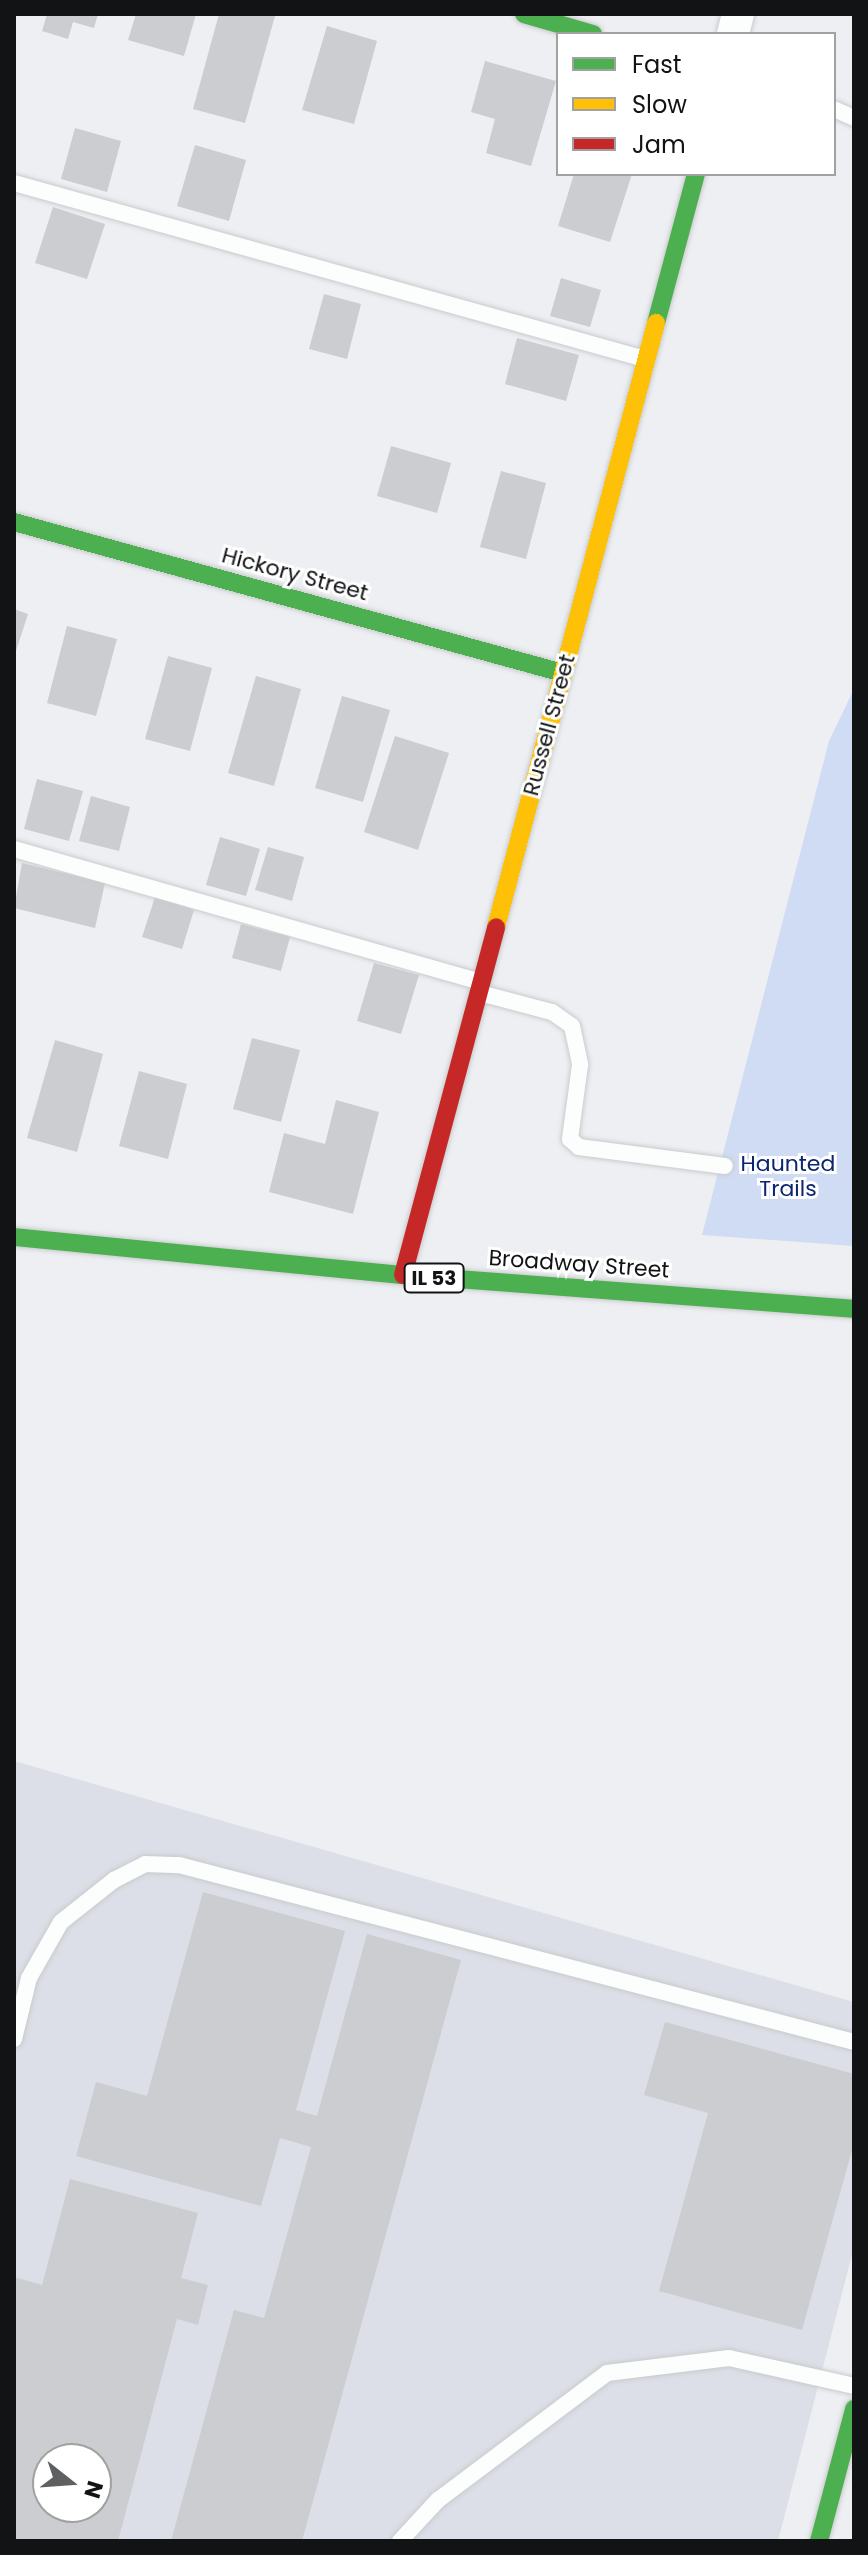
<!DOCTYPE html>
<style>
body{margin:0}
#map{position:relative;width:868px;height:2555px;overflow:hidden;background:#edeff2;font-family:Poppins,sans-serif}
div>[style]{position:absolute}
.built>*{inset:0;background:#dcdfe7}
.green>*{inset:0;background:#d0dcf4}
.building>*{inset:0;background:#cccdd0}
.roads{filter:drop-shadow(0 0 2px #c9cbcd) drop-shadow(0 0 2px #c9cbcd)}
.lane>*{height:16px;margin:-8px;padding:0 8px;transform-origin:8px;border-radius:8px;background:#fcfdfd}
.street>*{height:32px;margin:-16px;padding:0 16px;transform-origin:16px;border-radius:16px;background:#fcfdfd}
.fast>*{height:18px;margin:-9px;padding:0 9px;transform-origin:9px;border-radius:9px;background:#4caf50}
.slow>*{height:18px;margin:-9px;padding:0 9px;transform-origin:9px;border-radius:9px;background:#ffc107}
.jam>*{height:18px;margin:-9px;padding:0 9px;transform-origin:9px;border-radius:9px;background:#c62828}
span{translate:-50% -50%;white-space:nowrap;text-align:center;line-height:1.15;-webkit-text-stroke:6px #fff;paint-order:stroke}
.shield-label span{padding:2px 6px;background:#fff;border:2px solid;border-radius:6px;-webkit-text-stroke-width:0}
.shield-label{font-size:20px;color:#121315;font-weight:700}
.street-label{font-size:22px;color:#121315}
.park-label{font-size:22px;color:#0b256f}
.frame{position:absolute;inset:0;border:16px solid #121315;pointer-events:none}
.legend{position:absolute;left:556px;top:32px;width:280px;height:144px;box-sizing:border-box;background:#fff;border:2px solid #a0a1a1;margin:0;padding:10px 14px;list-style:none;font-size:24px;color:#121315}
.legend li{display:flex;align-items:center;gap:16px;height:40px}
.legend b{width:40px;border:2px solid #a0a1a1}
.north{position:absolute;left:32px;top:2443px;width:80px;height:80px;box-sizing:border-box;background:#fff;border:2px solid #a0a1a1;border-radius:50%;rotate:107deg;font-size:22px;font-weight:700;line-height:32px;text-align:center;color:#121315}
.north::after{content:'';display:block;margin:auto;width:28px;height:36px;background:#5f6062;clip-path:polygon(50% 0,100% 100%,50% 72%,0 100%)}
</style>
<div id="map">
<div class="built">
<i style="clip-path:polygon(evenodd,14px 1761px,854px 2002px,854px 2247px,778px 2541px,14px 2541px,14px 1761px,48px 2459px,96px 2459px,96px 2507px,48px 2507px,48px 2459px)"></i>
</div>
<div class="green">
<i style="clip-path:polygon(854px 689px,854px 1246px,702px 1235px,829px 741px)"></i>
</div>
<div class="building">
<i style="clip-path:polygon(47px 14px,98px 14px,94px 28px,73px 22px,68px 39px,42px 31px)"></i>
<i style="clip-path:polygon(136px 14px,196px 14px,184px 56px,128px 40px)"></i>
<i style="clip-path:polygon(219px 14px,275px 16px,245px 123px,193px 109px)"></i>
<i style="clip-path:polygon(327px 26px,377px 41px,354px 124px,302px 110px)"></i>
<i style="clip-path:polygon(485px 61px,556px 81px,531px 166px,486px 153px,495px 119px,471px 112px)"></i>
<i style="clip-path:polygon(75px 128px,121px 141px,107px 192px,61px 179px)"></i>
<i style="clip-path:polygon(195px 145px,246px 160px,229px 221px,177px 206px)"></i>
<i style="clip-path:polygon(574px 174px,632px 174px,610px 242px,558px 226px)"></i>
<i style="clip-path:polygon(53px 207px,105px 224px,87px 279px,35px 263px)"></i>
<i style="clip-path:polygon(561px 278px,601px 290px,590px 327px,550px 316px)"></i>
<i style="clip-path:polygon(324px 294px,361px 304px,347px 359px,309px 349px)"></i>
<i style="clip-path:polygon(517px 338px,579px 355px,566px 401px,505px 384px)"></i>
<i style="clip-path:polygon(391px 446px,451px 463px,437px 513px,377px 496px)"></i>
<i style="clip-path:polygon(501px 471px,546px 483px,526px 559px,480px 547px)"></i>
<i style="clip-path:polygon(14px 609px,28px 614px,15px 654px,14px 654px)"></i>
<i style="clip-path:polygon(67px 626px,117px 639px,96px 716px,47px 703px)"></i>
<i style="clip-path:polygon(168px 656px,212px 668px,190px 751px,145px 739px)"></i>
<i style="clip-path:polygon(256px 676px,301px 689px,274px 786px,228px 773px)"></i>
<i style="clip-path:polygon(342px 696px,390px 710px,363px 802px,315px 788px)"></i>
<i style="clip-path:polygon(395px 736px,449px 753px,418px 850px,364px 832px)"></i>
<i style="clip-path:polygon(37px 779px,83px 791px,69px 841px,24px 829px)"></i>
<i style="clip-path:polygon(91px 796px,130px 807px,119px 851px,79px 841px)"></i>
<i style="clip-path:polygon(220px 837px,260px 849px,246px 896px,206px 885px)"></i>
<i style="clip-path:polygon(268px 847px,304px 857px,292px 901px,255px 890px)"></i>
<i style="clip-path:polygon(22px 863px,105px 883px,95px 928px,14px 908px)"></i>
<i style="clip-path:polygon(155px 897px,194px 910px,182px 949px,142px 937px)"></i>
<i style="clip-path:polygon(241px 924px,290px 937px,281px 971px,232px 958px)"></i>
<i style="clip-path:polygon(374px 963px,419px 975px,401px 1034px,357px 1021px)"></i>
<i style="clip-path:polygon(252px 1038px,300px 1050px,281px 1122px,233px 1109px)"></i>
<i style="clip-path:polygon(55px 1040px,103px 1054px,77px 1152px,27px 1138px)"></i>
<i style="clip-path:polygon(139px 1071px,187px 1084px,168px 1159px,119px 1146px)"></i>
<i style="clip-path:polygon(336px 1100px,379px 1112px,353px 1214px,269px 1192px,284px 1133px,325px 1144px)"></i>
<i style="clip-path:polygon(203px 1892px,345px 1931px,296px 2110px,317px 2116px,367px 1934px,461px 1960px,302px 2541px,171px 2541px,234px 2310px,264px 2318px,311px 2147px,280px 2138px,261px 2206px,76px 2156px,96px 2082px,147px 2096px)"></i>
<i style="clip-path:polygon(665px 2022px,854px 2074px,854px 2143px,802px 2330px,659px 2291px,708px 2113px,644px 2095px)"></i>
<i style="clip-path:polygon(evenodd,70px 2179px,198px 2213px,181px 2278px,208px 2285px,198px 2325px,177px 2319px,118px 2541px,14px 2541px,14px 2277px,42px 2285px,70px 2179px,48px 2459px,96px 2459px,96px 2507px,48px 2507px,48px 2459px)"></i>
</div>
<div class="roads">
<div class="lane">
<i style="left:834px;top:109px;width:22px;rotate:24deg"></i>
<i style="left:14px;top:183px;width:655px;rotate:15.58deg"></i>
<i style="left:14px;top:849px;width:482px;rotate:15.9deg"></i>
<i style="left:480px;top:993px;width:74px;rotate:14.8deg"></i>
<i style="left:552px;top:1012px;width:24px;rotate:35deg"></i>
<i style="left:572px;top:1026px;width:40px;rotate:78deg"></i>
<i style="left:580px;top:1065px;width:75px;rotate:97.7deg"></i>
<i style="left:570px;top:1139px;width:12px;rotate:42deg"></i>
<i style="left:579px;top:1147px;width:147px;rotate:7.4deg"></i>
<i style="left:14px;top:2039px;width:63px;rotate:-76.2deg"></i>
<i style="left:29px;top:1978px;width:64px;rotate:-60.3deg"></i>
<i style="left:61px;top:1922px;width:68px;rotate:-38.4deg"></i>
<i style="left:114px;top:1880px;width:35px;rotate:-27deg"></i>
<i style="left:145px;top:1864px;width:34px;rotate:2deg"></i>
<i style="left:179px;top:1865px;width:698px;rotate:14.69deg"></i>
<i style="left:400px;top:2541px;width:56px;rotate:-47.2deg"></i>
<i style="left:438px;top:2500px;width:211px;rotate:-36.9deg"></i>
<i style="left:607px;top:2373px;width:123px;rotate:-7deg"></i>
<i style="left:729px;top:2358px;width:128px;rotate:12.6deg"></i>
</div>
<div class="street">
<i style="left:733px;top:34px;width:21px;rotate:-76deg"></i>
</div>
<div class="fast">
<i style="left:524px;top:14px;width:72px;rotate:16.2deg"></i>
<i style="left:656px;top:323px;width:154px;rotate:-75deg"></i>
<i style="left:14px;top:522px;width:569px;rotate:15.38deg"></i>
<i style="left:14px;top:1237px;width:391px;rotate:5.6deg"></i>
<i style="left:403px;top:1275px;width:452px;rotate:4.3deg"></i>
<i style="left:819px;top:2541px;width:137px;rotate:-75.1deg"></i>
</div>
<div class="slow">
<i style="left:496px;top:927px;width:625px;rotate:-75.16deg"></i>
</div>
<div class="jam">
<i style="left:403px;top:1275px;width:360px;rotate:-75deg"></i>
</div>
</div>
<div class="shield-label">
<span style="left:434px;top:1278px">IL 53</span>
</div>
<div class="street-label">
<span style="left:295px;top:574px;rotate:15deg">Hickory Street</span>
<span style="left:549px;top:725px;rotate:-75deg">Russell Street</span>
<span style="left:579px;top:1264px;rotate:4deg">Broadway Street</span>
</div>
<div class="park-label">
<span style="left:788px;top:1176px">Haunted<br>Trails</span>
</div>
<div class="frame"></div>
<ul class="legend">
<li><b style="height:10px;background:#4caf50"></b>Fast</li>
<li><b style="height:10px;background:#ffc107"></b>Slow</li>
<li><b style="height:10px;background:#c62828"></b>Jam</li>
</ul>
<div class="north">N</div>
</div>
